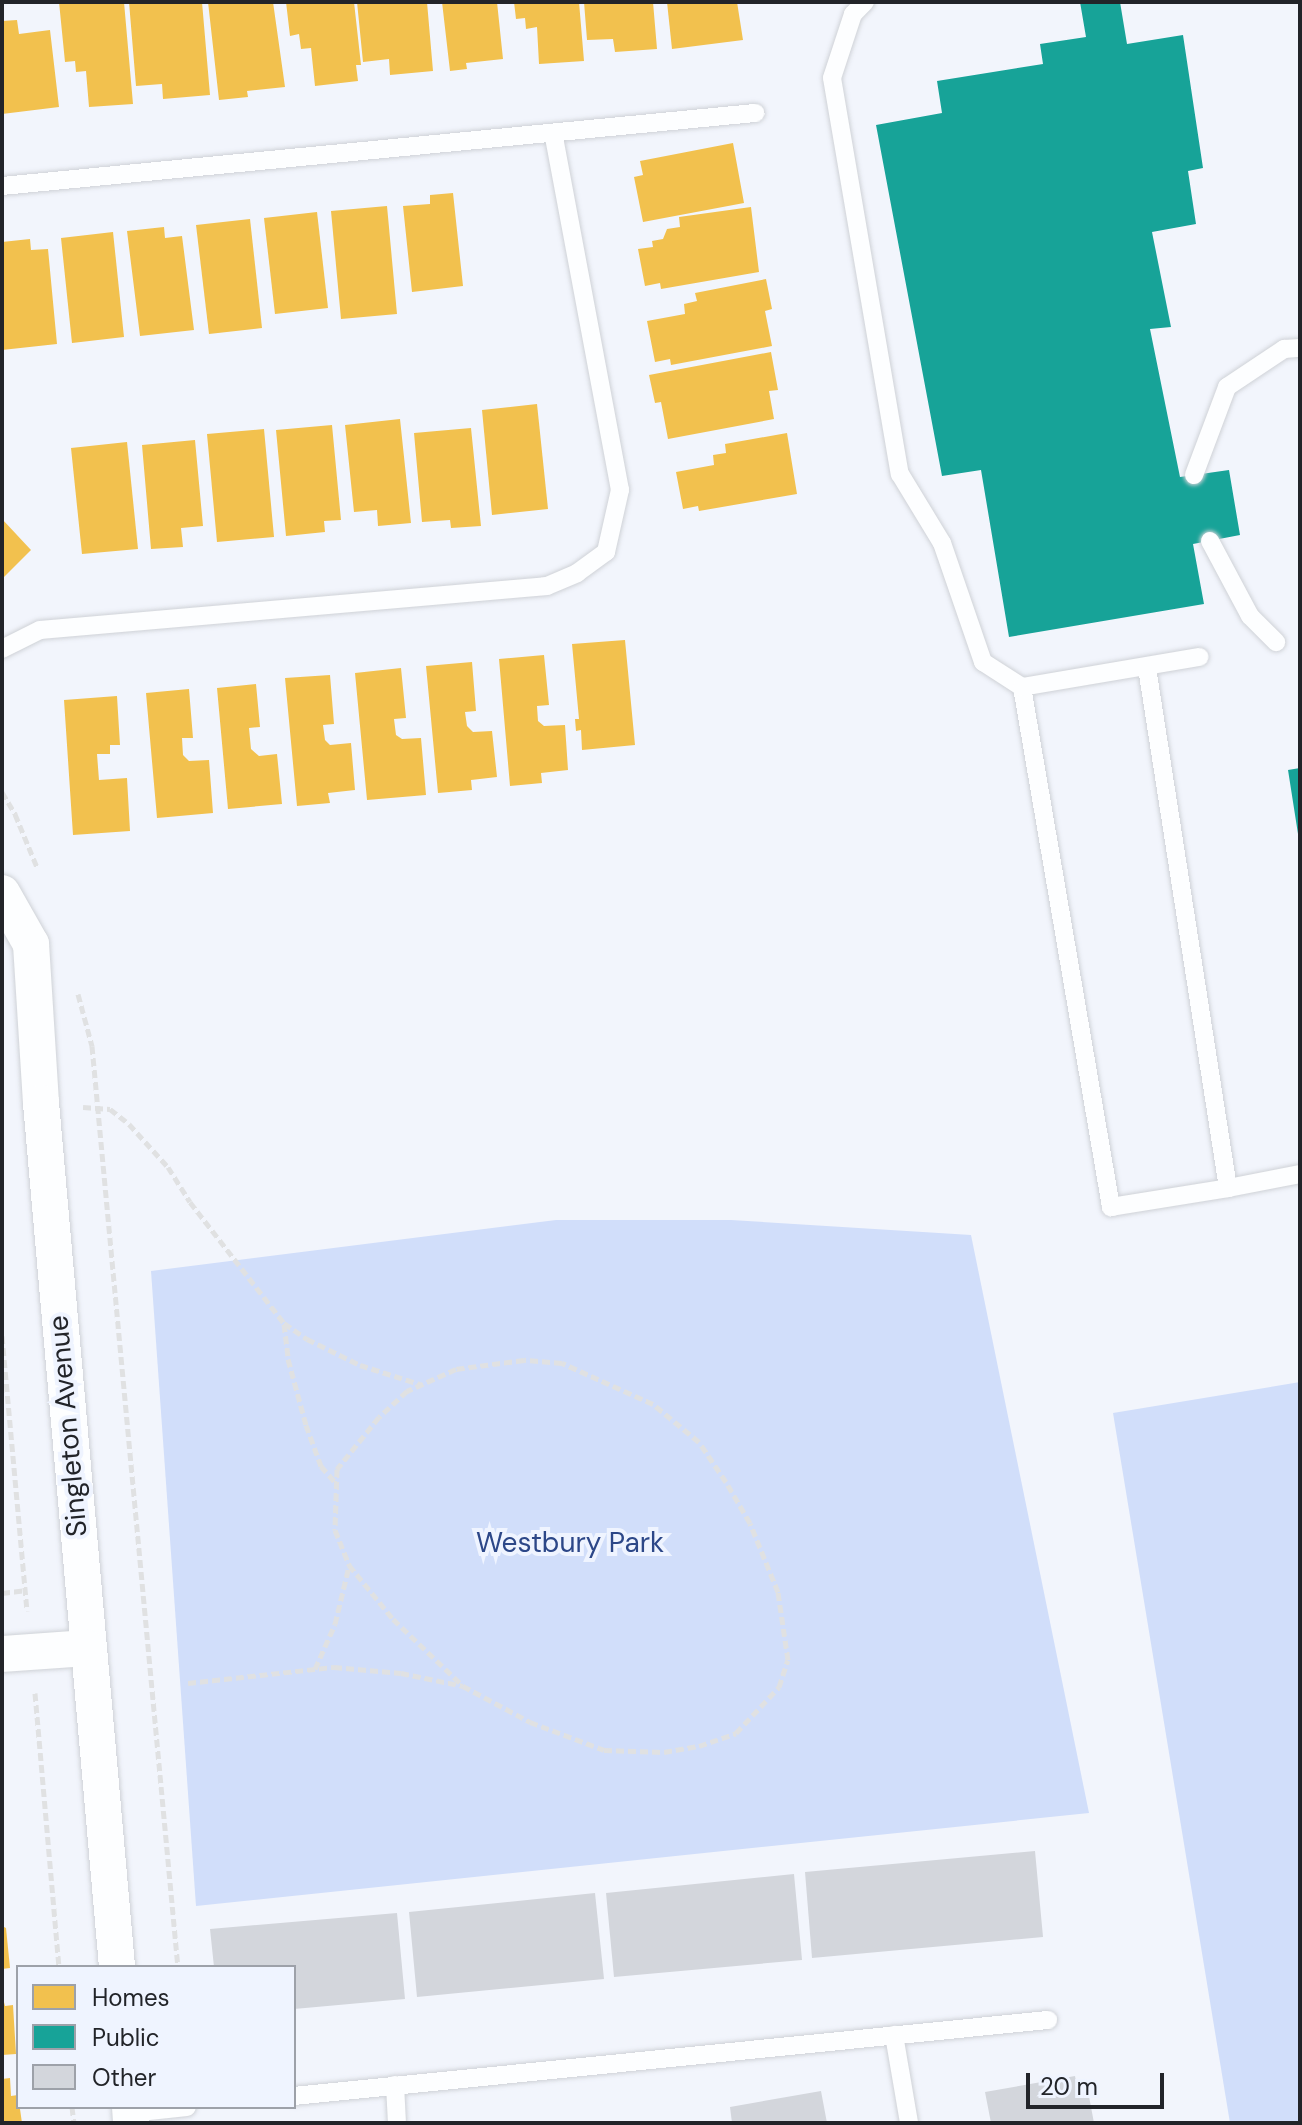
<!DOCTYPE html>
<style>
body{margin:0}
#map{position:relative;width:1302px;height:2125px;overflow:hidden;background:#f2f5fc;font-family:"DM Sans",sans-serif}
div>[style]{position:absolute}
.green>*{inset:0;background:#d1defa}
.homes>*{inset:0;background:#f2c14e}
.public>*{inset:0;background:#17a398}
.building>*{inset:0;background:#d3d6dc}
.path>*{height:5px;margin-top:-2.5px;transform-origin:0;background:repeating-linear-gradient(90deg,#e0e1e2 0 8px,transparent 0 12px)}
.roads{filter:drop-shadow(0 0 2px #cfd2d7) drop-shadow(0 0 2px #cfd2d7)}
.service>*{height:18px;margin:-9px;padding:0 9px;transform-origin:9px;border-radius:9px;background:#fdfeff}
.minor>*{height:36px;margin:-18px;padding:0 18px;transform-origin:18px;border-radius:18px;background:#fdfeff}
span{translate:-50% -50%;white-space:nowrap;text-align:center;line-height:1.15;-webkit-text-stroke:8px #eff4ff;paint-order:stroke}
.street-label{font-size:28px;color:#222429}
.park-label{font-size:28px;color:#2c4788}
.frame{position:absolute;inset:0;border:4px solid #222429;pointer-events:none}
.legend{position:absolute;left:16px;top:1965px;width:280px;height:144px;box-sizing:border-box;background:#eff4ff;border:2px solid #9da1a9;margin:0;padding:10px 14px;list-style:none;font-size:24px;color:#222429}
.legend li{display:flex;align-items:center;gap:16px;height:40px}
.legend b{width:40px;border:2px solid #9da1a9}
.scale{position:absolute;left:1026px;top:2073px;width:138px;height:36px;box-sizing:border-box;border:4px solid #222429;border-top:0;padding-left:10px;font-size:24px;line-height:28px;white-space:nowrap;color:#222429;-webkit-text-stroke:6px #eff4ff;paint-order:stroke}
</style>
<div id="map">
<div class="green">
<i style="clip-path:polygon(556px 1220px,731px 1220px,971px 1235px,1089px 1813px,196px 1906px,151px 1271px)"></i>
<i style="clip-path:polygon(1300px 1382px,1300px 2123px,1230px 2123px,1113px 1413px)"></i>
</div>
<div class="homes">
<i style="clip-path:polygon(59px 2px,124px 2px,133px 104px,89px 107px,86px 71px,76px 72px,75px 61px,65px 62px)"></i>
<i style="clip-path:polygon(129px 2px,202px 2px,210px 95px,163px 99px,162px 84px,136px 86px)"></i>
<i style="clip-path:polygon(208px 2px,273px 2px,285px 87px,247px 91px,248px 97px,219px 100px)"></i>
<i style="clip-path:polygon(286px 2px,354px 2px,361px 65px,356px 65px,358px 81px,315px 86px,311px 48px,301px 49px,299px 34px,290px 36px)"></i>
<i style="clip-path:polygon(357px 2px,427px 2px,433px 71px,390px 75px,389px 59px,363px 62px)"></i>
<i style="clip-path:polygon(442px 2px,497px 2px,503px 59px,466px 63px,467px 69px,450px 71px)"></i>
<i style="clip-path:polygon(514px 2px,579px 2px,584px 61px,539px 64px,537px 27px,526px 29px,525px 18px,516px 19px)"></i>
<i style="clip-path:polygon(584px 2px,653px 2px,657px 49px,615px 52px,613px 39px,587px 40px)"></i>
<i style="clip-path:polygon(667px 2px,737px 2px,743px 40px,672px 49px)"></i>
<i style="clip-path:polygon(17px 20px,19px 34px,50px 30px,59px 107px,2px 114px,2px 21px)"></i>
<i style="clip-path:polygon(733px 143px,744px 203px,643px 222px,634px 177px,643px 175px,640px 161px)"></i>
<i style="clip-path:polygon(453px 193px,463px 286px,412px 292px,403px 206px,430px 204px,430px 195px)"></i>
<i style="clip-path:polygon(387px 206px,397px 314px,341px 319px,331px 211px)"></i>
<i style="clip-path:polygon(751px 207px,759px 272px,661px 289px,660px 283px,645px 286px,638px 249px,653px 247px,652px 241px,663px 239px,667px 229px,680px 227px,679px 217px)"></i>
<i style="clip-path:polygon(317px 212px,328px 308px,275px 314px,264px 218px)"></i>
<i style="clip-path:polygon(250px 219px,262px 328px,209px 334px,196px 225px)"></i>
<i style="clip-path:polygon(164px 227px,165px 238px,182px 236px,194px 330px,140px 336px,127px 231px)"></i>
<i style="clip-path:polygon(113px 232px,124px 337px,72px 343px,61px 238px)"></i>
<i style="clip-path:polygon(30px 239px,31px 250px,48px 249px,57px 344px,2px 350px,2px 242px)"></i>
<i style="clip-path:polygon(766px 279px,772px 309px,765px 311px,772px 346px,671px 365px,670px 359px,655px 362px,647px 321px,685px 314px,684px 304px,697px 301px,695px 293px)"></i>
<i style="clip-path:polygon(771px 352px,778px 390px,769px 391px,774px 419px,668px 439px,661px 402px,655px 403px,649px 375px)"></i>
<i style="clip-path:polygon(537px 404px,548px 509px,492px 515px,482px 410px)"></i>
<i style="clip-path:polygon(400px 419px,411px 523px,378px 526px,377px 510px,354px 512px,345px 425px)"></i>
<i style="clip-path:polygon(332px 425px,341px 520px,324px 521px,325px 532px,286px 536px,276px 430px)"></i>
<i style="clip-path:polygon(471px 428px,481px 526px,451px 528px,450px 520px,422px 522px,414px 433px)"></i>
<i style="clip-path:polygon(264px 429px,274px 537px,217px 542px,207px 434px)"></i>
<i style="clip-path:polygon(787px 433px,797px 494px,699px 511px,698px 506px,683px 509px,676px 472px,714px 465px,713px 455px,726px 453px,725px 444px)"></i>
<i style="clip-path:polygon(195px 440px,203px 526px,181px 528px,183px 547px,151px 549px,142px 445px)"></i>
<i style="clip-path:polygon(127px 442px,138px 549px,82px 554px,71px 448px)"></i>
<i style="clip-path:polygon(2px 519px,31px 550px,2px 579px)"></i>
<i style="clip-path:polygon(625px 640px,635px 745px,582px 750px,581px 730px,576px 731px,575px 719px,579px 719px,572px 644px)"></i>
<i style="clip-path:polygon(544px 655px,549px 705px,537px 706px,538px 721px,544px 726px,565px 725px,568px 770px,541px 773px,542px 783px,510px 786px,499px 659px)"></i>
<i style="clip-path:polygon(472px 662px,476px 711px,465px 712px,467px 726px,473px 732px,492px 731px,497px 777px,471px 780px,472px 790px,438px 793px,426px 666px)"></i>
<i style="clip-path:polygon(401px 668px,406px 718px,394px 719px,396px 735px,402px 739px,421px 738px,426px 795px,367px 800px,355px 673px)"></i>
<i style="clip-path:polygon(330px 675px,334px 724px,323px 725px,325px 740px,330px 745px,351px 743px,355px 790px,328px 793px,330px 803px,297px 806px,285px 678px)"></i>
<i style="clip-path:polygon(256px 684px,260px 727px,249px 728px,251px 749px,259px 756px,277px 754px,282px 804px,228px 809px,217px 688px)"></i>
<i style="clip-path:polygon(189px 689px,193px 738px,182px 738px,183px 755px,189px 761px,209px 760px,213px 813px,157px 818px,146px 693px)"></i>
<i style="clip-path:polygon(117px 696px,120px 745px,110px 745px,110px 754px,97px 754px,99px 780px,127px 778px,130px 831px,73px 835px,64px 700px)"></i>
<i style="clip-path:polygon(2px 1926px,6px 1928px,10px 1968px,2px 1969px)"></i>
<i style="clip-path:polygon(2px 1994px,5px 2006px,13px 2005px,16px 2054px,2px 2055px)"></i>
<i style="clip-path:polygon(10px 2078px,11px 2096px,18px 2095px,22px 2123px,2px 2123px,2px 2079px)"></i>
</div>
<div class="public">
<i style="clip-path:polygon(1080px 2px,1120px 2px,1127px 44px,1183px 35px,1203px 168px,1188px 171px,1196px 224px,1152px 232px,1171px 327px,1150px 329px,1180px 477px,1229px 470px,1240px 535px,1193px 544px,1204px 604px,1009px 637px,981px 470px,942px 476px,876px 125px,942px 113px,937px 81px,1043px 64px,1040px 44px,1086px 37px)"></i>
<i style="clip-path:polygon(1300px 768px,1300px 834px,1298px 834px,1288px 770px)"></i>
</div>
<div class="building">
<i style="clip-path:polygon(1035px 1851px,1043px 1937px,812px 1958px,805px 1872px)"></i>
<i style="clip-path:polygon(794px 1874px,802px 1960px,614px 1977px,606px 1893px)"></i>
<i style="clip-path:polygon(595px 1893px,604px 1979px,417px 1997px,409px 1912px)"></i>
<i style="clip-path:polygon(397px 1913px,405px 1999px,294px 2009px,294px 1967px,214px 1967px,210px 1929px)"></i>
<i style="clip-path:polygon(1075px 2076px,1078px 2092px,1088px 2091px,1094px 2123px,991px 2123px,985px 2092px)"></i>
<i style="clip-path:polygon(821px 2091px,827px 2123px,732px 2123px,730px 2107px)"></i>
</div>
<div class="path">
<i style="left:2px;top:792px;width:26px;rotate:59deg"></i>
<i style="left:15px;top:814px;width:57px;rotate:67.5deg"></i>
<i style="left:78px;top:994px;width:54px;rotate:74.9deg"></i>
<i style="left:92px;top:1046px;width:925px;rotate:84.67deg"></i>
<i style="left:83px;top:1107px;width:27px;rotate:4deg"></i>
<i style="left:110px;top:1109px;width:24px;rotate:38deg"></i>
<i style="left:129px;top:1124px;width:58px;rotate:47.8deg"></i>
<i style="left:168px;top:1167px;width:41px;rotate:57.8deg"></i>
<i style="left:190px;top:1202px;width:153px;rotate:52.2deg"></i>
<i style="left:284px;top:1323px;width:28px;rotate:35deg"></i>
<i style="left:307px;top:1339px;width:59px;rotate:26.1deg"></i>
<i style="left:360px;top:1365px;width:63px;rotate:17.6deg"></i>
<i style="left:284px;top:1324px;width:35px;rotate:83deg"></i>
<i style="left:288px;top:1359px;width:68px;rotate:74.7deg"></i>
<i style="left:306px;top:1425px;width:44px;rotate:69.9deg"></i>
<i style="left:321px;top:1466px;width:23px;rotate:49deg"></i>
<i style="left:2px;top:1336px;width:276px;rotate:84.8deg"></i>
<i style="left:2px;top:1593px;width:23px;rotate:-7deg"></i>
<i style="left:315px;top:1669px;width:49px;rotate:-66deg"></i>
<i style="left:335px;top:1624px;width:60px;rotate:-76.4deg"></i>
<i style="left:188px;top:1683px;width:147px;rotate:-6.3deg"></i>
<i style="left:334px;top:1667px;width:67px;rotate:5.1deg"></i>
<i style="left:401px;top:1673px;width:63px;rotate:11.8deg"></i>
<i style="left:463px;top:1686px;width:76px;rotate:28.2deg"></i>
<i style="left:530px;top:1722px;width:79px;rotate:20.7deg"></i>
<i style="left:604px;top:1750px;width:60px;rotate:1.9deg"></i>
<i style="left:664px;top:1752px;width:36px;rotate:-10deg"></i>
<i style="left:699px;top:1746px;width:39px;rotate:-19deg"></i>
<i style="left:736px;top:1733px;width:63px;rotate:-46.9deg"></i>
<i style="left:779px;top:1687px;width:28px;rotate:-72deg"></i>
<i style="left:788px;top:1660px;width:69px;rotate:-98.4deg"></i>
<i style="left:778px;top:1592px;width:74px;rotate:-112.1deg"></i>
<i style="left:750px;top:1523px;width:48px;rotate:-120.3deg"></i>
<i style="left:726px;top:1482px;width:48px;rotate:-124deg"></i>
<i style="left:699px;top:1442px;width:60px;rotate:-140.4deg"></i>
<i style="left:653px;top:1404px;width:100px;rotate:-155.7deg"></i>
<i style="left:562px;top:1363px;width:38px;rotate:-175deg"></i>
<i style="left:524px;top:1360px;width:69px;rotate:172.5deg"></i>
<i style="left:456px;top:1369px;width:54px;rotate:155.8deg"></i>
<i style="left:407px;top:1391px;width:38px;rotate:137deg"></i>
<i style="left:379px;top:1417px;width:67px;rotate:128.9deg"></i>
<i style="left:337px;top:1469px;width:61px;rotate:91.9deg"></i>
<i style="left:335px;top:1530px;width:38px;rotate:68deg"></i>
<i style="left:349px;top:1565px;width:70px;rotate:50.8deg"></i>
<i style="left:393px;top:1619px;width:97px;rotate:43.7deg"></i>
<i style="left:35px;top:1693px;width:275px;rotate:85deg"></i>
<i style="left:72px;top:2107px;width:16px;rotate:83deg"></i>
</div>
<div class="roads">
<div class="service">
<i style="left:865px;top:2px;width:17px;rotate:135deg"></i>
<i style="left:853px;top:14px;width:67px;rotate:108.2deg"></i>
<i style="left:832px;top:78px;width:402px;rotate:80.3deg"></i>
<i style="left:900px;top:474px;width:81px;rotate:58.7deg"></i>
<i style="left:942px;top:543px;width:126px;rotate:71deg"></i>
<i style="left:983px;top:662px;width:46px;rotate:32.7deg"></i>
<i style="left:1022px;top:687px;width:528px;rotate:80.29deg"></i>
<i style="left:1111px;top:1207px;width:119px;rotate:-9.2deg"></i>
<i style="left:1228px;top:1188px;width:526px;rotate:-98.85deg"></i>
<i style="left:2px;top:186px;width:757px;rotate:-5.54deg"></i>
<i style="left:1194px;top:475px;width:94px;rotate:-69.4deg"></i>
<i style="left:1227px;top:387px;width:69px;rotate:-33.7deg"></i>
<i style="left:1284px;top:349px;width:16px;rotate:-4deg"></i>
<i style="left:1210px;top:541px;width:85px;rotate:61.9deg"></i>
<i style="left:1250px;top:616px;width:37px;rotate:45deg"></i>
<i style="left:2px;top:649px;width:42px;rotate:-26.6deg"></i>
<i style="left:40px;top:630px;width:509px;rotate:-4.96deg"></i>
<i style="left:547px;top:586px;width:33px;rotate:-23deg"></i>
<i style="left:577px;top:573px;width:36px;rotate:-36deg"></i>
<i style="left:606px;top:552px;width:64px;rotate:-77.3deg"></i>
<i style="left:620px;top:490px;width:363px;rotate:-100.6deg"></i>
<i style="left:1022px;top:687px;width:180px;rotate:-9.6deg"></i>
<i style="left:1228px;top:1188px;width:73px;rotate:-11deg"></i>
<i style="left:894px;top:2035px;width:89px;rotate:80.3deg"></i>
<i style="left:395px;top:2085px;width:38px;rotate:87deg"></i>
<i style="left:294px;top:2096px;width:758px;rotate:-5.76deg"></i>
<i style="left:130px;top:2113px;width:57px;rotate:-6deg"></i>
</div>
<div class="minor">
<i style="left:2px;top:893px;width:59px;rotate:60.4deg"></i>
<i style="left:31px;top:944px;width:159px;rotate:86.4deg"></i>
<i style="left:41px;top:1103px;width:867px;rotate:84.97deg"></i>
<i style="left:2px;top:1654px;width:85px;rotate:-4deg"></i>
<i style="left:130px;top:2107px;width:16px;rotate:86deg"></i>
</div>
</div>
<div class="street-label">
<span style="left:68px;top:1426px;rotate:-95deg">Singleton Avenue</span>
</div>
<div class="park-label">
<span style="left:570px;top:1543px">Westbury Park</span>
</div>
<div class="frame"></div>
<ul class="legend">
<li><b style="height:22px;background:#f2c14e"></b>Homes</li>
<li><b style="height:22px;background:#17a398"></b>Public</li>
<li><b style="height:22px;background:#d3d6dc"></b>Other</li>
</ul>
<div class="scale">20 m</div>
</div>
